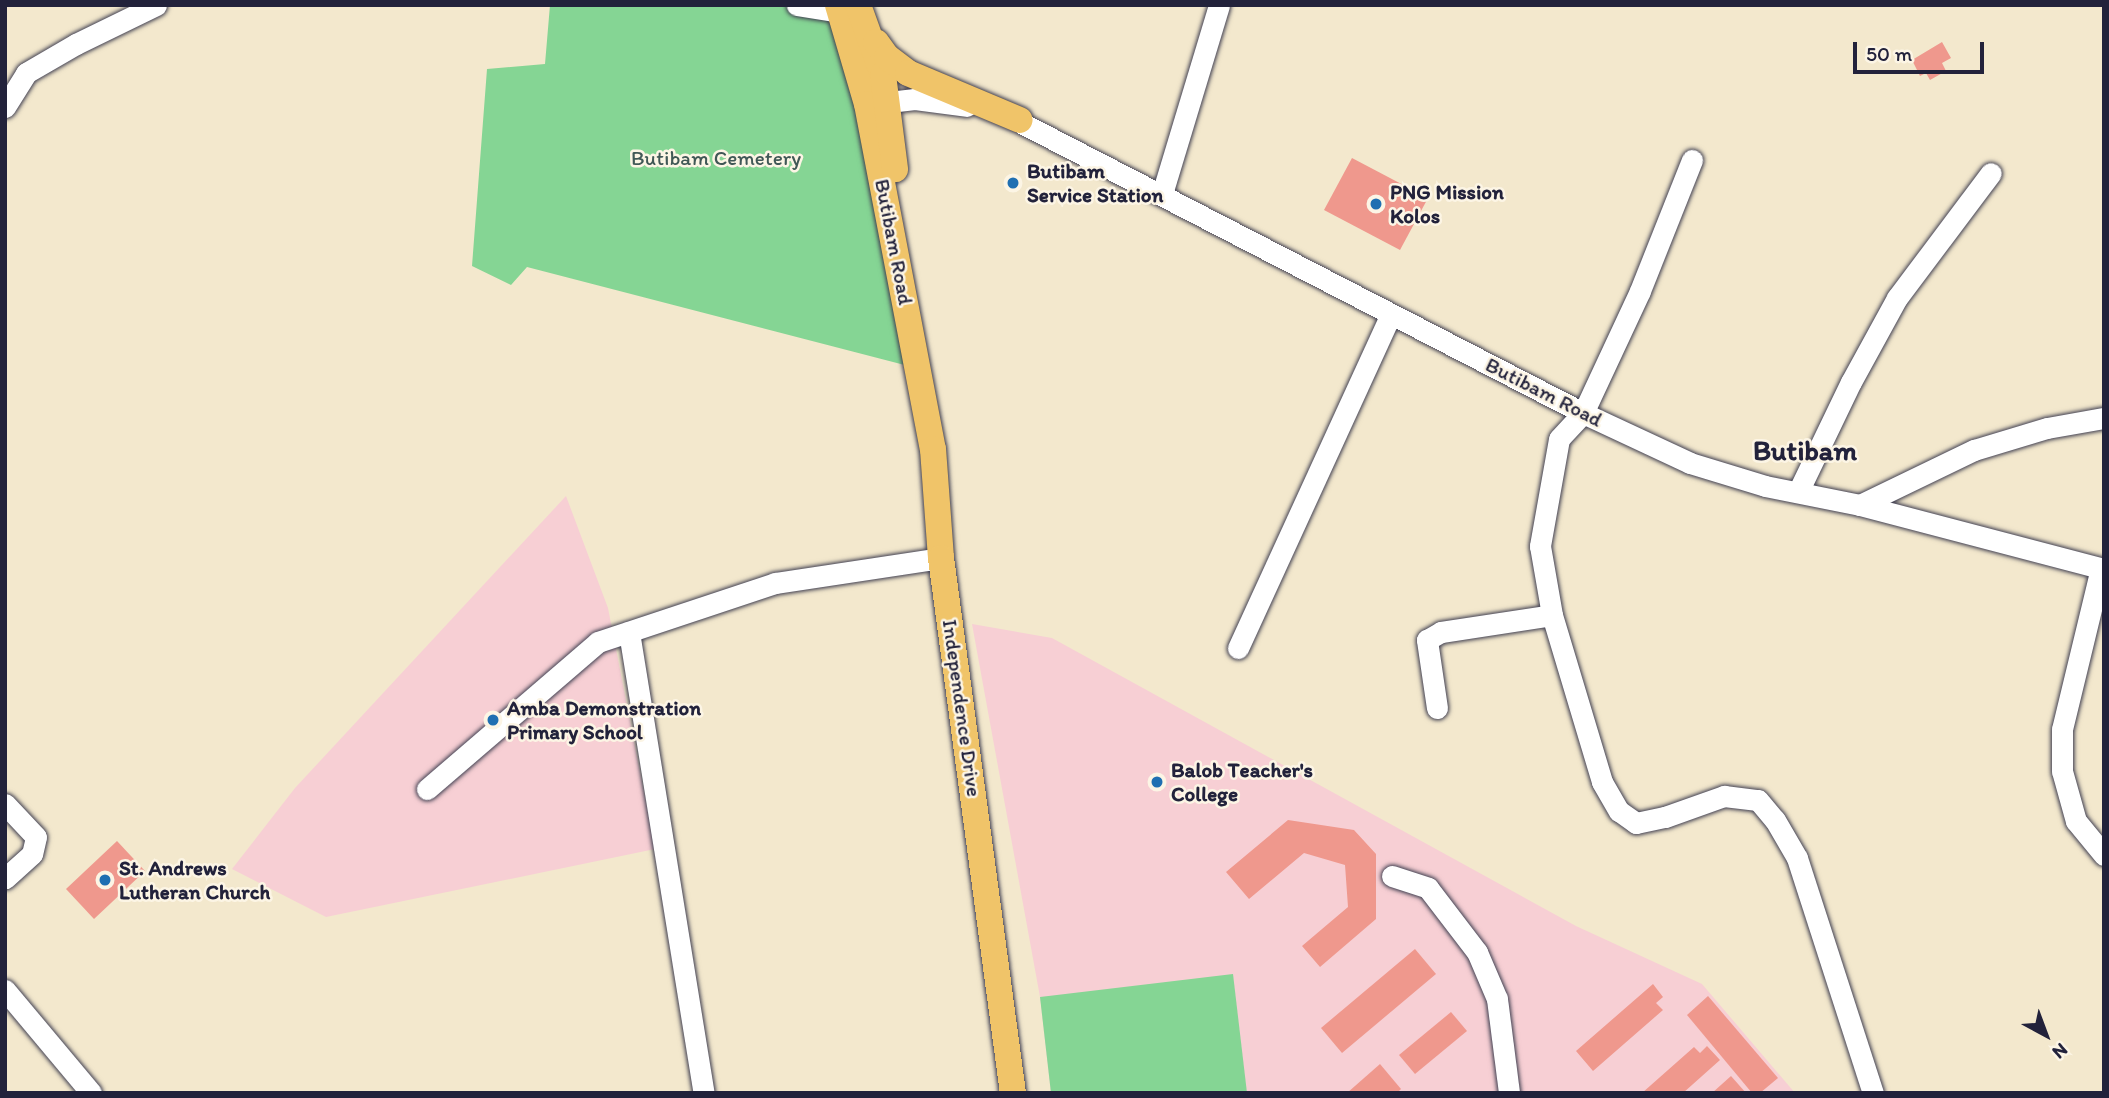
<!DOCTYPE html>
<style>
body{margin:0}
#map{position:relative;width:2109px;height:1098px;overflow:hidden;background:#f3e8cd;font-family:Itim,sans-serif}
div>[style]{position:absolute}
.built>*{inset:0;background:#f7cfd4}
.green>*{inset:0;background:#85d594}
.building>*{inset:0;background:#ef988d}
.roads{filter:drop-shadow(0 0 2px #414051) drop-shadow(0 0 2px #414051)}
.minor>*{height:21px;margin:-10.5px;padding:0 10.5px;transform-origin:10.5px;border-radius:10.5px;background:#fff}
.major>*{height:26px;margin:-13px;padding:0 13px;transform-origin:13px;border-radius:13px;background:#f0c469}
.dots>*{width:19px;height:19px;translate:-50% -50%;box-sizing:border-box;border:4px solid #fcf5e5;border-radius:50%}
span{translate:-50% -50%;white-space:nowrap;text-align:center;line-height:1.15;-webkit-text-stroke:5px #fcf5e5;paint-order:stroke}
.park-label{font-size:21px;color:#405856}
.poi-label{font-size:21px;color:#22223b;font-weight:700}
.left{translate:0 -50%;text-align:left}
.street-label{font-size:21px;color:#22223b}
.district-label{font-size:28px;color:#22223b;font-weight:700}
.frame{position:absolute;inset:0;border:7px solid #22223b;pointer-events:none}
.north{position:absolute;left:2011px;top:1000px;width:70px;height:70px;-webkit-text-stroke:5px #fcf5e5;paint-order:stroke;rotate:139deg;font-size:19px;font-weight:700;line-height:28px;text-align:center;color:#22223b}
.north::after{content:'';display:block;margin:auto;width:24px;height:32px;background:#22223b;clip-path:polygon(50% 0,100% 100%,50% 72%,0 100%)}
.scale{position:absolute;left:1853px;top:42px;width:131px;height:32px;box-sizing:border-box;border:4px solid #22223b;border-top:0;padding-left:9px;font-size:21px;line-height:24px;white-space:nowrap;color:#22223b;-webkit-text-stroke:5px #fcf5e5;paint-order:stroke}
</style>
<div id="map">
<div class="built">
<i style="clip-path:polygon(566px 496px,608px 608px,655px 849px,326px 917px,232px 869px,295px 788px)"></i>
<i style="clip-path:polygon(972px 624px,1052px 638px,1576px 926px,1702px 984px,1795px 1093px,1051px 1093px,1040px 997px)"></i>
</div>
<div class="green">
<i style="clip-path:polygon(550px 5px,785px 5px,840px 12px,920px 369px,527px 267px,511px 285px,472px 266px,487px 69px,545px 64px)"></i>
<i style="clip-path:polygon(1233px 974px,1247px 1093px,1051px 1093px,1040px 997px)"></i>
</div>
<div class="building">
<i style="clip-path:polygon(1942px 42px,1951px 58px,1942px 63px,1946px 71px,1930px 80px,1926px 73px,1920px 76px,1912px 60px)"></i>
<i style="clip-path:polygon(1352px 158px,1428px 198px,1400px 250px,1324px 210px)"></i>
<i style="clip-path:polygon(1288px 820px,1354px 830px,1376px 854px,1376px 919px,1320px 967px,1302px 946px,1348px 907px,1345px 865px,1304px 853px,1249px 899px,1226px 872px)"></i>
<i style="clip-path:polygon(117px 841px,145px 871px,94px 919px,66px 889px)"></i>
<i style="clip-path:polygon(1415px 949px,1436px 974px,1342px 1053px,1321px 1028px)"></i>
<i style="clip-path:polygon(1653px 984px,1663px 997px,1656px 1003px,1663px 1010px,1593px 1071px,1576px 1051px)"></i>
<i style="clip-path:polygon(1708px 996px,1778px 1078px,1760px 1093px,1752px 1093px,1687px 1015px)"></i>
<i style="clip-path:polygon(1451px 1012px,1467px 1031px,1415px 1074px,1399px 1055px)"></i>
<i style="clip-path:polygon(1707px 1046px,1720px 1060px,1683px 1093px,1642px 1093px,1694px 1047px,1700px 1053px)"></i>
<i style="clip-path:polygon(1380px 1064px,1401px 1089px,1397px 1093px,1347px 1093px)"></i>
<i style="clip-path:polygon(1731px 1076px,1746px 1093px,1712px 1093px)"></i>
</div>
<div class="roads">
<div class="minor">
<i style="left:797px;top:5px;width:44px;rotate:9.2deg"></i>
<i style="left:871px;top:104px;width:44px;rotate:-6.5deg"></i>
<i style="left:915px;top:99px;width:52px;rotate:7.7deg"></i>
<i style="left:5px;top:107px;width:40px;rotate:-58deg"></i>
<i style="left:26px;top:73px;width:58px;rotate:-30.1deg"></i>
<i style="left:76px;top:44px;width:89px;rotate:-26deg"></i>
<i style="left:1006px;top:115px;width:649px;rotate:27.31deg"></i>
<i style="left:1583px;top:413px;width:118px;rotate:25deg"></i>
<i style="left:1690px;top:463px;width:78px;rotate:17deg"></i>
<i style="left:1765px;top:486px;width:97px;rotate:11.3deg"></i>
<i style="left:1860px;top:505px;width:252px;rotate:14.7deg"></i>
<i style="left:1692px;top:160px;width:141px;rotate:111.7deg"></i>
<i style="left:1640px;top:291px;width:135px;rotate:115deg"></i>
<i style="left:1583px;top:413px;width:35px;rotate:133deg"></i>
<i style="left:1559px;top:439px;width:109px;rotate:100.1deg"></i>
<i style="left:1540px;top:546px;width:70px;rotate:80.1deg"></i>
<i style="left:1552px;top:615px;width:174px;rotate:73.3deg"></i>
<i style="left:1602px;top:782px;width:34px;rotate:60deg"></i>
<i style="left:1619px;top:811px;width:21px;rotate:35deg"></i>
<i style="left:1636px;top:823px;width:30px;rotate:-12deg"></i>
<i style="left:1665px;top:817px;width:63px;rotate:-19.6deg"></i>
<i style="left:1724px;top:796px;width:34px;rotate:7deg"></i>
<i style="left:1758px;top:800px;width:26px;rotate:50deg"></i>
<i style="left:1775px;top:820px;width:44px;rotate:59.9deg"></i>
<i style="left:1797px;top:858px;width:247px;rotate:72.1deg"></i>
<i style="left:1162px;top:194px;width:197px;rotate:-73.2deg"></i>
<i style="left:1798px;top:492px;width:122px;rotate:-64.3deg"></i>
<i style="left:1851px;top:382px;width:96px;rotate:-61.3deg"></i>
<i style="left:1897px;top:298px;width:156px;rotate:-53.1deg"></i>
<i style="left:1860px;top:505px;width:127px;rotate:-25.8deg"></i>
<i style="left:1974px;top:450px;width:76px;rotate:-16.8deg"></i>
<i style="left:2047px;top:428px;width:58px;rotate:-10deg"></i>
<i style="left:2101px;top:568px;width:166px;rotate:103.6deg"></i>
<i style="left:2062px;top:729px;width:42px;rotate:90deg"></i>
<i style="left:2062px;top:771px;width:52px;rotate:74.4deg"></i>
<i style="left:2076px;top:821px;width:44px;rotate:50.5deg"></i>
<i style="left:629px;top:632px;width:467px;rotate:80.8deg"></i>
<i style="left:1238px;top:648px;width:367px;rotate:-65.4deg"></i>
<i style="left:1437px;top:708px;width:69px;rotate:-98.4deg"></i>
<i style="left:1427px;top:640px;width:16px;rotate:-30deg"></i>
<i style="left:1441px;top:632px;width:112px;rotate:-8.7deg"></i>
<i style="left:427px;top:789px;width:225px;rotate:-40.7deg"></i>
<i style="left:598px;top:642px;width:187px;rotate:-18.4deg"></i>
<i style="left:775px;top:583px;width:168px;rotate:-8.6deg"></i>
<i style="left:5px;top:804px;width:45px;rotate:46.8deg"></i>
<i style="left:36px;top:837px;width:17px;rotate:103deg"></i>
<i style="left:32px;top:854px;width:36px;rotate:138deg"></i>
<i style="left:1392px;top:876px;width:38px;rotate:18deg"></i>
<i style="left:1428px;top:888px;width:81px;rotate:52.6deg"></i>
<i style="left:1477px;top:952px;width:51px;rotate:66.9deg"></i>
<i style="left:1497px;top:999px;width:95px;rotate:82.7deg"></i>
<i style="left:5px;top:990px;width:134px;rotate:50.1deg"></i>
</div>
<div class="major">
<i style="left:838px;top:5px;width:103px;rotate:73.7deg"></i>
<i style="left:867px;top:104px;width:351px;rotate:79.2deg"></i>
<i style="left:933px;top:449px;width:109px;rotate:85.8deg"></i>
<i style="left:941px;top:558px;width:540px;rotate:82.34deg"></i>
<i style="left:858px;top:5px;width:74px;rotate:70.3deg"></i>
<i style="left:883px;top:75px;width:95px;rotate:82.7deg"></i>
<i style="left:876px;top:42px;width:19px;rotate:54deg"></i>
<i style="left:887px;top:57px;width:26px;rotate:37deg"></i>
<i style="left:908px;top:73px;width:121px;rotate:22.8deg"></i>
</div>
</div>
<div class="dots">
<i style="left:1013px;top:183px;background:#1f6fb2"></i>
<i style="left:1376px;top:204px;background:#1f6fb2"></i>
<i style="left:493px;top:720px;background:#1f6fb2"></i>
<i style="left:1157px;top:782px;background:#1f6fb2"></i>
<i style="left:105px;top:880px;background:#1f6fb2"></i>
</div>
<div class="park-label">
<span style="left:716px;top:158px">Butibam Cemetery</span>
</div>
<div class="poi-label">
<span class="left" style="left:1027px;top:183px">Butibam<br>Service Station</span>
<span class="left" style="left:1390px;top:204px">PNG Mission<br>Kolos</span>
<span class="left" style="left:507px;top:720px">Amba Demonstration<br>Primary School</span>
<span class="left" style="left:1171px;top:782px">Balob Teacher's<br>College</span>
<span class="left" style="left:119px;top:880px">St. Andrews<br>Lutheran Church</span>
</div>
<div class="street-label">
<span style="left:894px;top:242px;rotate:79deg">Butibam Road</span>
<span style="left:1544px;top:392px;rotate:27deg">Butibam Road</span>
<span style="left:962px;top:708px;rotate:82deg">Independence Drive</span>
</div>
<div class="district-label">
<span style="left:1805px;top:450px">Butibam</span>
</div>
<div class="frame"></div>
<div class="north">N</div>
<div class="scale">50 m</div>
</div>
